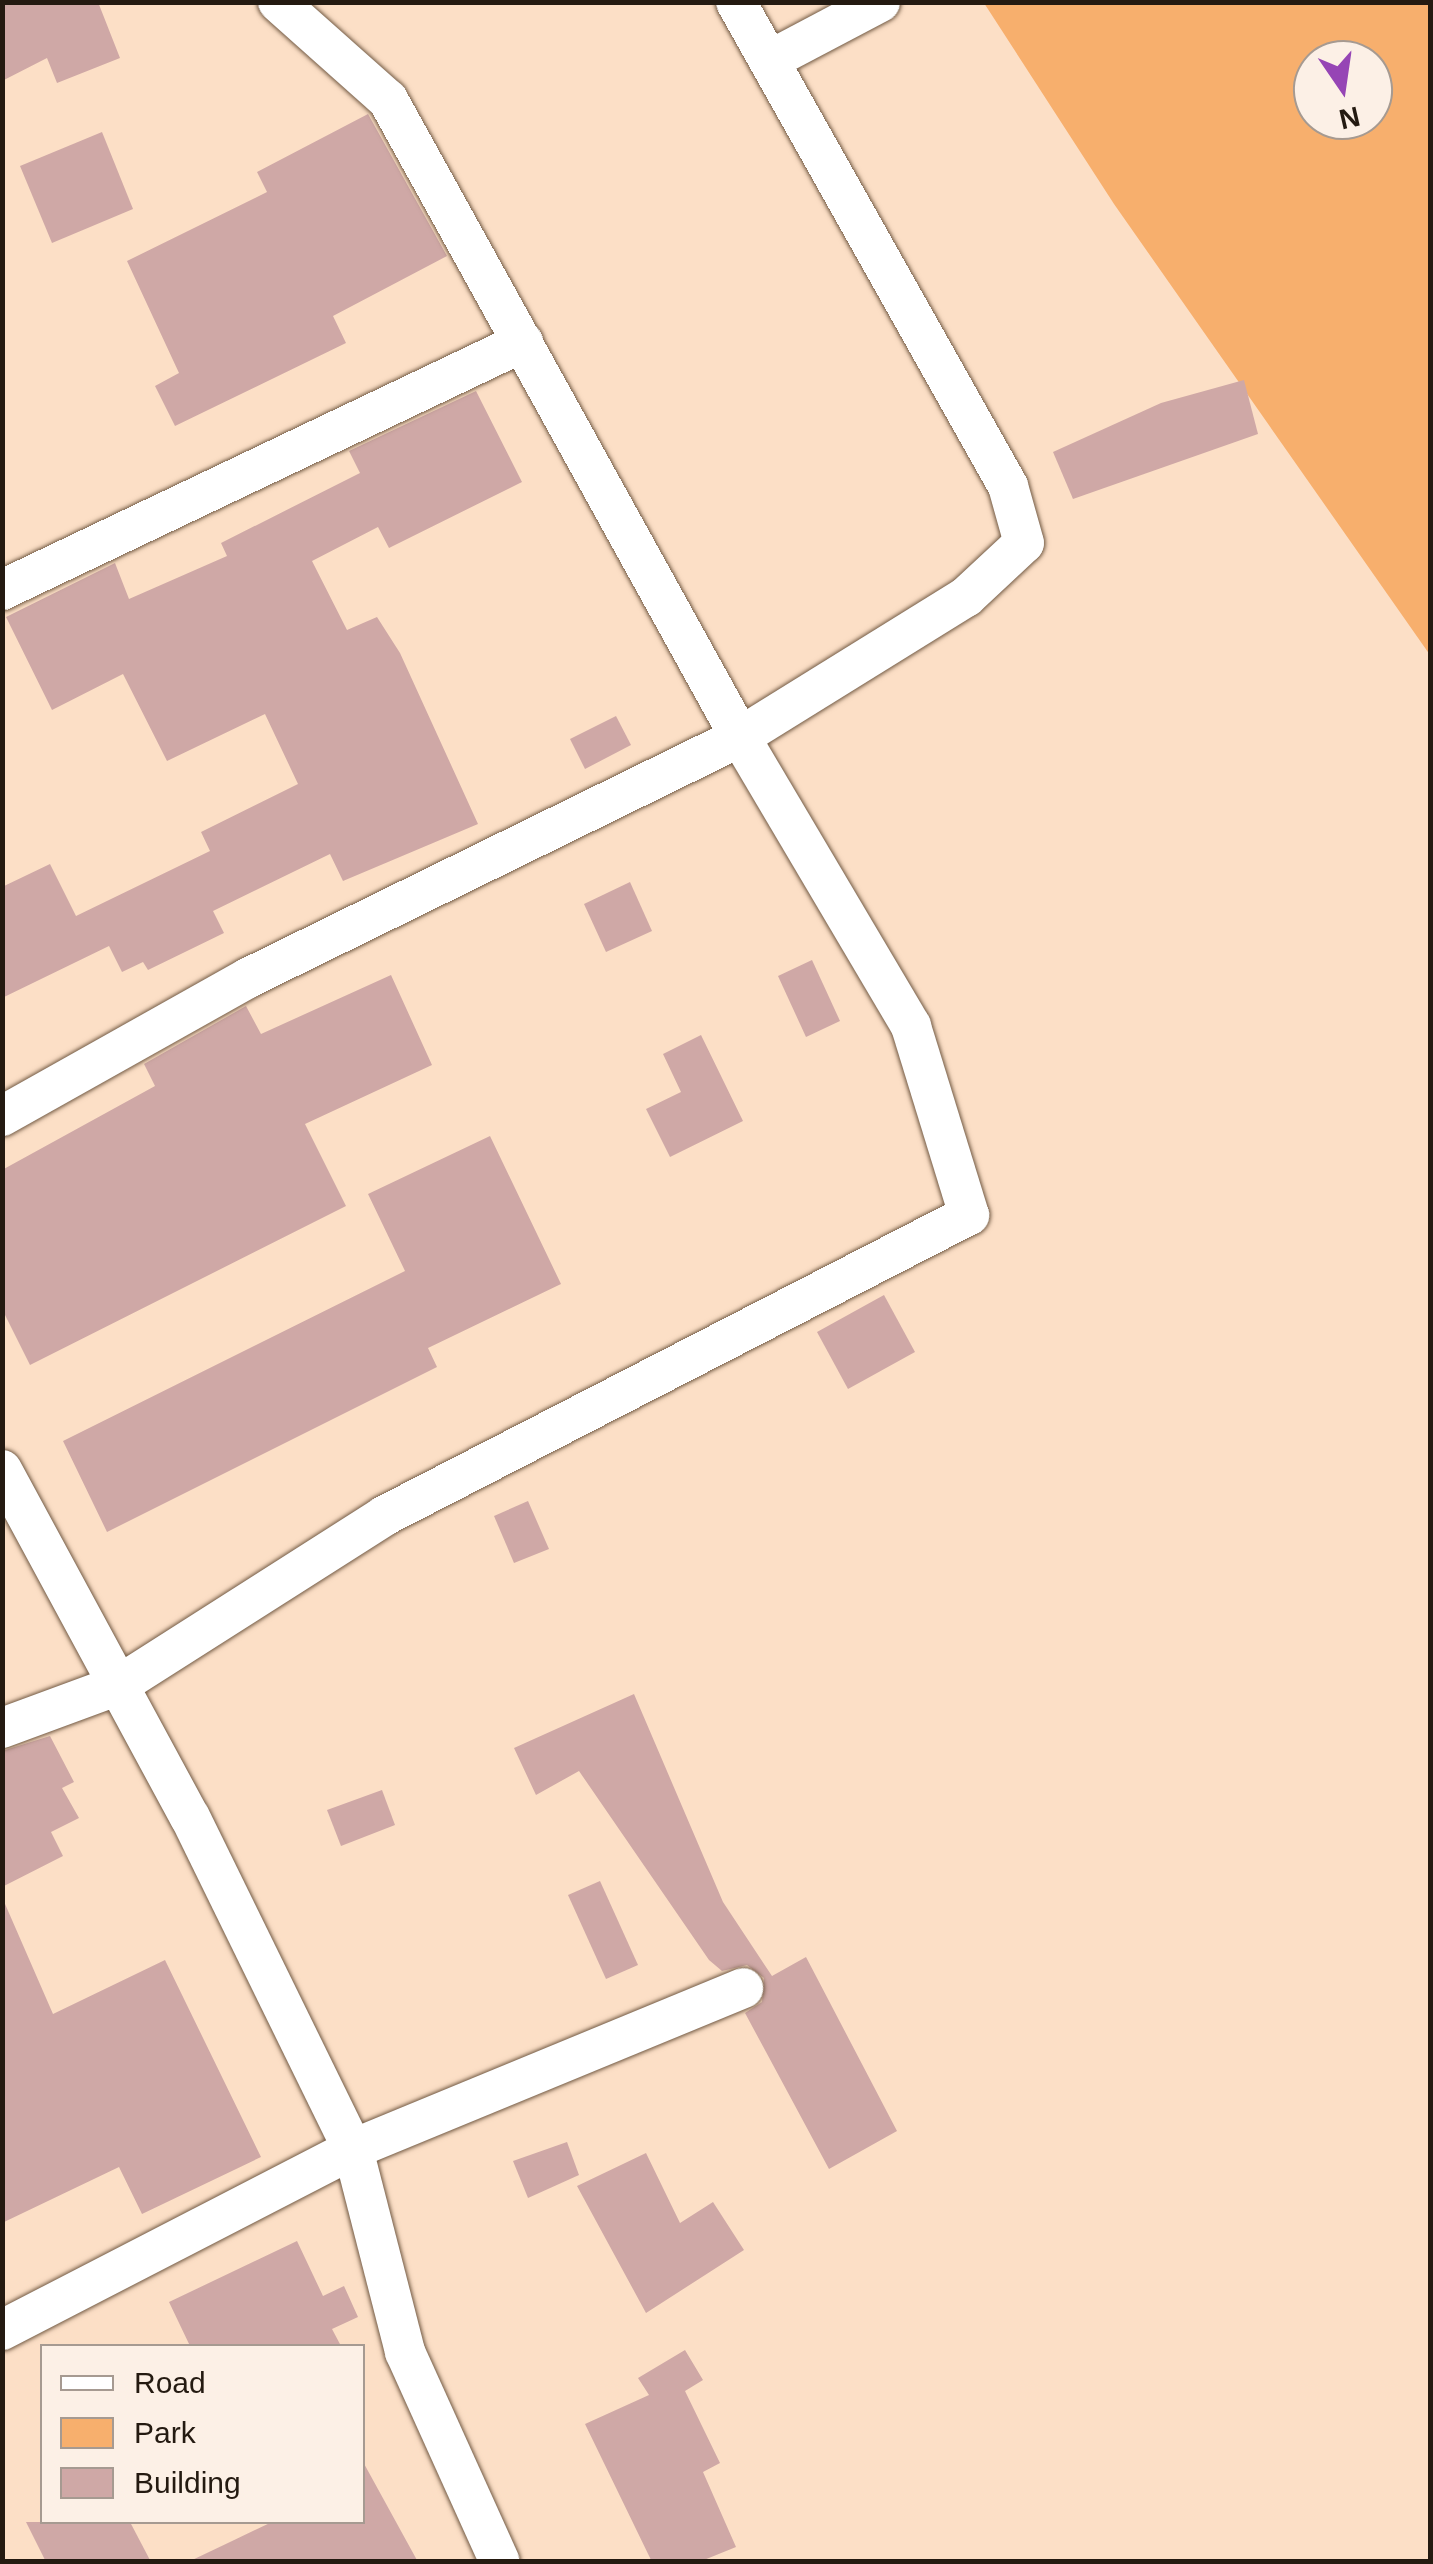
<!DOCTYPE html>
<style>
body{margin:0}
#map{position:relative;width:1433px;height:2564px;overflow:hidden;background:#fcdfc6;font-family:Helvetica,sans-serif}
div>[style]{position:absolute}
.green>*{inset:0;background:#f7af6d}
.building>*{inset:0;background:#cfa8a6}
.roads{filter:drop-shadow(0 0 2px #725a44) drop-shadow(0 0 2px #725a44)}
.street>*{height:40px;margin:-20px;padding:0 20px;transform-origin:20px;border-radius:20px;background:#fff}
span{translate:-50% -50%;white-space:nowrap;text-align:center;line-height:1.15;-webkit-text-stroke:10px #fcf0e6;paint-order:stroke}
.frame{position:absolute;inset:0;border:5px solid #241a11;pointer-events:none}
.legend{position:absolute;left:40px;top:2344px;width:325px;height:180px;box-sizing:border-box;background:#fcf0e6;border:2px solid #a69a91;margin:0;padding:12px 18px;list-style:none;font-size:30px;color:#241a11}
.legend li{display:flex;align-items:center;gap:20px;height:50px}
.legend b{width:50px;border:2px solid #a69a91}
.north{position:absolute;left:1293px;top:40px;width:100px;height:100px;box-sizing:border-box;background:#fcf0e6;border:2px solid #a69a91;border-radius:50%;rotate:167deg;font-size:28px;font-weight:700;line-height:40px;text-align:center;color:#241a11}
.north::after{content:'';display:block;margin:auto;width:35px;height:45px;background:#9645b5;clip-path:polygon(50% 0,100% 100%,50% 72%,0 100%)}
</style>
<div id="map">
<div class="green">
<i style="clip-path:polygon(evenodd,984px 3px,1430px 3px,1430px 655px,1114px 204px,984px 3px,1313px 60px,1373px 60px,1373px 120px,1313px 120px,1313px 60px)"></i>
</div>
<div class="building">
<i style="clip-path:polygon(2px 2px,98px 2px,120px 58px,57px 83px,47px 58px,2px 81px)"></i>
<i style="clip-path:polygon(368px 114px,447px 256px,333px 316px,346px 343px,175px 426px,155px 386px,179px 373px,127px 261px,267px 192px,257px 172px)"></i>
<i style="clip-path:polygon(102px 132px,133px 209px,52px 243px,20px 166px)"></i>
<i style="clip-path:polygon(1244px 380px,1258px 434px,1073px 499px,1053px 452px,1161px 403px)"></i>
<i style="clip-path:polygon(476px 391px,522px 482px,389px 548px,378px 527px,312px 561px,347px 630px,377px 617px,400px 653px,478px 824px,343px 881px,330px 854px,213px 911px,224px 933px,148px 970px,143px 962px,122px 972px,109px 946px,2px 998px,2px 887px,50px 864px,76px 916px,210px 851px,201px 832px,298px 784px,265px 714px,167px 761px,123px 674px,52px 710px,6px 617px,115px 563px,129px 599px,227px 556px,221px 543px,360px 473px,349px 451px)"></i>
<i style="clip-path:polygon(616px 716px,631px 745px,585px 769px,570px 739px)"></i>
<i style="clip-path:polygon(630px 882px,652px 931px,606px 952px,584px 904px)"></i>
<i style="clip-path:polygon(812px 960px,840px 1021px,806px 1037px,778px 976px)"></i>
<i style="clip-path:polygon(391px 975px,432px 1065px,305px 1124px,346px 1206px,30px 1365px,2px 1309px,2px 1170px,155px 1086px,144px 1064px,246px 1006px,261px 1034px)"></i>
<i style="clip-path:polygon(701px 1035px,743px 1121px,670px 1157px,646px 1109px,681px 1092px,663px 1054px)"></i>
<i style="clip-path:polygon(490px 1136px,561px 1284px,428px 1348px,437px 1367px,107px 1532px,63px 1441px,405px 1271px,368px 1194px)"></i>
<i style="clip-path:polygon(884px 1295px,915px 1352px,848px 1389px,817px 1332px)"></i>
<i style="clip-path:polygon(528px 1501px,549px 1549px,514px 1563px,494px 1516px)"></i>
<i style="clip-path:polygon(634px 1694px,723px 1902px,772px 1976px,806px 1957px,897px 2131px,829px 2169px,745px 2013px,762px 2002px,764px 1978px,747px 1965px,722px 1971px,709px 1960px,579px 1771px,536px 1795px,514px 1748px)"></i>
<i style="clip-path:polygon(50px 1736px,74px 1782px,62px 1788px,79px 1818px,51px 1832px,63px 1856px,2px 1887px,2px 1751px)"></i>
<i style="clip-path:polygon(382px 1790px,395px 1825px,341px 1846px,327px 1810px)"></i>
<i style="clip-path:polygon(600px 1881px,638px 1965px,606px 1979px,568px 1895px)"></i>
<i style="clip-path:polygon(2px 1897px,53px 2014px,165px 1960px,261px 2157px,142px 2214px,119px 2167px,2px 2223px)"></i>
<i style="clip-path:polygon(567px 2142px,579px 2175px,528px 2198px,513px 2161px)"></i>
<i style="clip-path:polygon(646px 2153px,680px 2223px,713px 2202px,744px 2250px,646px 2313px,577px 2186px)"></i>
<i style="clip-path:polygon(297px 2241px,323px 2296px,344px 2286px,358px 2317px,332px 2329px,341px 2346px,190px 2346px,169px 2302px)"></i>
<i style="clip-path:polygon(685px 2350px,703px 2380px,685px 2391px,720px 2463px,703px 2472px,736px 2547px,699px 2562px,652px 2562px,585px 2424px,649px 2395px,638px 2378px)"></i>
<i style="clip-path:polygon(362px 2460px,418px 2562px,188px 2562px,272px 2522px,362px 2522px)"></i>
<i style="clip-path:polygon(26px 2522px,130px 2522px,151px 2562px,46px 2562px)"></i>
</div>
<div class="roads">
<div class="street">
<i style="left:772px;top:59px;width:122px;rotate:-27.8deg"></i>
<i style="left:2px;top:590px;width:577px;rotate:-25.45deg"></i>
<i style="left:2px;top:1116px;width:282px;rotate:-29.3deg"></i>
<i style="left:248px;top:978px;width:548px;rotate:-26.1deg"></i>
<i style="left:740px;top:737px;width:266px;rotate:-31.8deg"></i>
<i style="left:966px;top:597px;width:79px;rotate:-43deg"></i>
<i style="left:1024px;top:543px;width:59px;rotate:-105.7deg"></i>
<i style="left:1008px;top:486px;width:555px;rotate:-119.34deg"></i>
<i style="left:2px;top:1470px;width:395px;rotate:61.6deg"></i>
<i style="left:190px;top:1817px;width:370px;rotate:63.9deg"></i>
<i style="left:353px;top:2149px;width:210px;rotate:75.6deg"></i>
<i style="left:405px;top:2352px;width:230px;rotate:65.7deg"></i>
<i style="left:2px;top:1728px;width:125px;rotate:-20.2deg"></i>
<i style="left:119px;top:1685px;width:314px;rotate:-32.5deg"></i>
<i style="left:384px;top:1516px;width:658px;rotate:-27.23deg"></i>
<i style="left:969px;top:1215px;width:198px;rotate:-107.1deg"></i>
<i style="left:911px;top:1026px;width:336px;rotate:-120.6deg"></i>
<i style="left:740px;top:737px;width:728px;rotate:-118.92deg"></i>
<i style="left:388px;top:100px;width:147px;rotate:-138.3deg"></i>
<i style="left:2px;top:2330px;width:395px;rotate:-27.3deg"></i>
<i style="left:353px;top:2149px;width:422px;rotate:-22.4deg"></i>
</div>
</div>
<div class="frame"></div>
<ul class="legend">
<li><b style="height:12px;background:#fff"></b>Road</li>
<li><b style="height:28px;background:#f7af6d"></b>Park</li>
<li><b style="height:28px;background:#cfa8a6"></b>Building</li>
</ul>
<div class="north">N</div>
</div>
